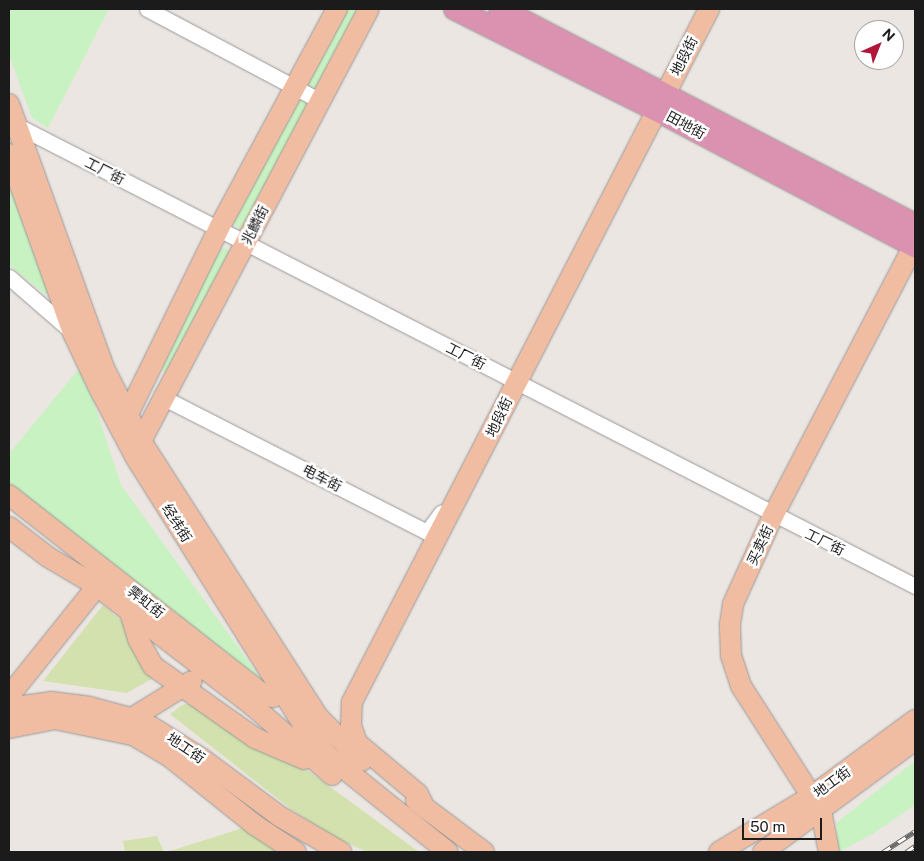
<!DOCTYPE html>
<meta charset="utf-8">
<style>
body{margin:0}
#map{position:relative;width:924px;height:861px;overflow:hidden;background:#ece6e2;font-family:"Public Sans","Noto Sans SC",sans-serif}
div>[style]{position:absolute}
.grass>*{inset:0;background:#d2e1ad}
.park>*{inset:0;background:#c9f2c2}
.roads{filter:drop-shadow(0 0 1px #989898) drop-shadow(0 0 1px #989898)}
.minor>*{height:15px;margin:-7.5px;padding:0 7.5px;transform-origin:7.5px;border-radius:7.5px;background:#fff}
.major>*{height:20px;margin:-10px;padding:0 10px;transform-origin:10px;border-radius:10px;background:#f0bda2}
.highway>*{height:22px;margin:-11px;padding:0 11px;transform-origin:11px;border-radius:11px;background:#db91b0}
.rail>*{height:5px;margin-top:-2.5px;transform-origin:0;background:repeating-linear-gradient(90deg,#fff 0 9px,#696969 0 18px);box-sizing:border-box;border-block:1px solid #696969}
span{translate:-50% -50%;white-space:nowrap;text-align:center;line-height:1.15;-webkit-text-stroke:5px #fff;paint-order:stroke}
.street-label{font-size:14px;color:#1b1b1b}
.frame{position:absolute;inset:0;border:10px solid #1b1b1b;pointer-events:none}
.north{position:absolute;left:854px;top:20px;width:50px;height:50px;box-sizing:border-box;background:#fff;border:1px solid #a4a4a4;border-radius:50%;rotate:44deg;font-size:14px;font-weight:700;line-height:20px;text-align:center;color:#1b1b1b}
.north::after{content:'';display:block;margin:auto;width:18px;height:22px;background:#b11639;clip-path:polygon(50% 0,100% 100%,50% 72%,0 100%)}
.scale{position:absolute;left:742px;top:818px;width:80px;height:22px;box-sizing:border-box;border:2px solid #1b1b1b;border-top:0;padding-left:6px;font-size:15px;line-height:18px;white-space:nowrap;color:#1b1b1b;-webkit-text-stroke:4px #fff;paint-order:stroke}
</style>
<div id="map">
<div class="grass">
<i style="clip-path:polygon(103px 605px,127px 625px,164px 672px,127px 693px,43px 681px)"></i>
<i style="clip-path:polygon(195px 702px,303px 767px,419px 852px,367px 852px,334px 837px,292px 810px,170px 714px,182px 705px)"></i>
<i style="clip-path:polygon(246px 827px,286px 852px,167px 852px)"></i>
<i style="clip-path:polygon(157px 836px,164px 852px,125px 852px,123px 841px)"></i>
</div>
<div class="park">
<i style="clip-path:polygon(9px 9px,109px 9px,48px 128px,32px 118px,9px 55px)"></i>
<i style="clip-path:polygon(341px 9px,363px 9px,318px 87px,311px 87px,307px 85px)"></i>
<i style="clip-path:polygon(300px 97px,310px 104px,242px 229px,238px 228px,232px 221px)"></i>
<i style="clip-path:polygon(9px 156px,50px 294px,46px 295px,9px 265px)"></i>
<i style="clip-path:polygon(225px 247px,232px 254px,166px 375px,161px 368px,219px 251px)"></i>
<i style="clip-path:polygon(77px 371px,84px 372px,121px 485px,264px 683px,9px 487px,9px 454px)"></i>
<i style="clip-path:polygon(915px 761px,915px 805px,874px 833px,839px 852px,836px 823px)"></i>
</div>
<div class="roads">
<div class="minor">
<i style="left:147px;top:9px;width:195px;rotate:27.9deg"></i>
<i style="left:16px;top:125px;width:1010px;rotate:27.15deg"></i>
<i style="left:9px;top:277px;width:84px;rotate:41.1deg"></i>
<i style="left:162px;top:397px;width:297px;rotate:27deg"></i>
<i style="left:427px;top:532px;width:24px;rotate:-54deg"></i>
</div>
<div class="major">
<i style="left:9px;top:104px;width:281px;rotate:70.2deg"></i>
<i style="left:104px;top:368px;width:82px;rotate:63.1deg"></i>
<i style="left:141px;top:441px;width:328px;rotate:57.3deg"></i>
<i style="left:318px;top:717px;width:62px;rotate:45deg"></i>
<i style="left:9px;top:154px;width:190px;rotate:70.3deg"></i>
<i style="left:73px;top:333px;width:59px;rotate:64.7deg"></i>
<i style="left:98px;top:386px;width:81px;rotate:62.2deg"></i>
<i style="left:136px;top:458px;width:313px;rotate:57.9deg"></i>
<i style="left:302px;top:723px;width:39px;rotate:52deg"></i>
<i style="left:326px;top:754px;width:156px;rotate:38.8deg"></i>
<i style="left:124px;top:422px;width:216px;rotate:-63.9deg"></i>
<i style="left:219px;top:228px;width:249px;rotate:-61.7deg"></i>
<i style="left:141px;top:441px;width:488px;rotate:-62.2deg"></i>
<i style="left:9px;top:495px;width:323px;rotate:38.1deg"></i>
<i style="left:263px;top:694px;width:10px;rotate:17deg"></i>
<i style="left:273px;top:697px;width:6px;rotate:-31deg"></i>
<i style="left:278px;top:694px;width:9px;rotate:-84deg"></i>
<i style="left:9px;top:527px;width:49px;rotate:37.6deg"></i>
<i style="left:48px;top:557px;width:57px;rotate:30.6deg"></i>
<i style="left:97px;top:586px;width:197px;rotate:37.6deg"></i>
<i style="left:253px;top:706px;width:105px;rotate:41.1deg"></i>
<i style="left:130px;top:612px;width:28px;rotate:73deg"></i>
<i style="left:138px;top:639px;width:31px;rotate:61deg"></i>
<i style="left:153px;top:666px;width:125px;rotate:35.2deg"></i>
<i style="left:255px;top:738px;width:53px;rotate:23.2deg"></i>
<i style="left:13px;top:691px;width:134px;rotate:-51.3deg"></i>
<i style="left:97px;top:586px;width:12px;rotate:-138deg"></i>
<i style="left:9px;top:708px;width:42px;rotate:-8.1deg"></i>
<i style="left:51px;top:702px;width:38px;rotate:7deg"></i>
<i style="left:89px;top:707px;width:55px;rotate:14.8deg"></i>
<i style="left:142px;top:721px;width:70px;rotate:32.1deg"></i>
<i style="left:201px;top:758px;width:97px;rotate:36.6deg"></i>
<i style="left:279px;top:816px;width:72px;rotate:30.1deg"></i>
<i style="left:132px;top:718px;width:70px;rotate:-31.7deg"></i>
<i style="left:9px;top:728px;width:47px;rotate:-11.1deg"></i>
<i style="left:55px;top:719px;width:80px;rotate:11.6deg"></i>
<i style="left:133px;top:735px;width:43px;rotate:30.7deg"></i>
<i style="left:170px;top:757px;width:109px;rotate:38.7deg"></i>
<i style="left:255px;top:825px;width:49px;rotate:33.4deg"></i>
<i style="left:416px;top:801px;width:85px;rotate:36.9deg"></i>
<i style="left:425px;top:808px;width:16px;rotate:-117deg"></i>
<i style="left:418px;top:794px;width:80px;rotate:-140.1deg"></i>
<i style="left:357px;top:743px;width:18px;rotate:-109deg"></i>
<i style="left:351px;top:726px;width:24px;rotate:-88deg"></i>
<i style="left:352px;top:702px;width:780px;rotate:-62.74deg"></i>
<i style="left:719px;top:852px;width:109px;rotate:-31.1deg"></i>
<i style="left:812px;top:796px;width:128px;rotate:-36.4deg"></i>
<i style="left:763px;top:852px;width:189px;rotate:-36.4deg"></i>
<i style="left:829px;top:852px;width:42px;rotate:-101deg"></i>
<i style="left:821px;top:811px;width:148px;rotate:-122.6deg"></i>
<i style="left:741px;top:686px;width:32px;rotate:-108deg"></i>
<i style="left:731px;top:656px;width:32px;rotate:-92deg"></i>
<i style="left:730px;top:624px;width:20px;rotate:-81deg"></i>
<i style="left:733px;top:604px;width:97px;rotate:-65.6deg"></i>
<i style="left:773px;top:516px;width:308px;rotate:-62.5deg"></i>
</div>
<div class="highway">
<i style="left:455px;top:9px;width:226px;rotate:26.6deg"></i>
<i style="left:657px;top:110px;width:292px;rotate:27.8deg"></i>
<i style="left:500px;top:9px;width:468px;rotate:27.5deg"></i>
</div>
</div>
<div class="rail">
<i style="left:883px;top:852px;width:38px;rotate:-33deg"></i>
<i style="left:906px;top:852px;width:11px;rotate:-34deg"></i>
</div>
<div class="street-label">
<span style="left:684px;top:56px;rotate:-63deg">地段街</span>
<span style="left:686px;top:125px;rotate:28deg">田地街</span>
<span style="left:105px;top:171px;rotate:27deg">工厂街</span>
<span style="left:255px;top:225px;rotate:-63deg">兆麟街</span>
<span style="left:466px;top:356px;rotate:27deg">工厂街</span>
<span style="left:499px;top:417px;rotate:-65deg">地段街</span>
<span style="left:322px;top:478px;rotate:27deg">电车街</span>
<span style="left:177px;top:523px;rotate:58deg">经纬街</span>
<span style="left:825px;top:542px;rotate:26deg">工厂街</span>
<span style="left:760px;top:545px;rotate:-65deg">买卖街</span>
<span style="left:146px;top:602px;rotate:38deg">霁虹街</span>
<span style="left:186px;top:748px;rotate:34deg">地工街</span>
<span style="left:832px;top:782px;rotate:-36deg">地工街</span>
</div>
<div class="frame"></div>
<div class="north">N</div>
<div class="scale">50 m</div>
</div>
